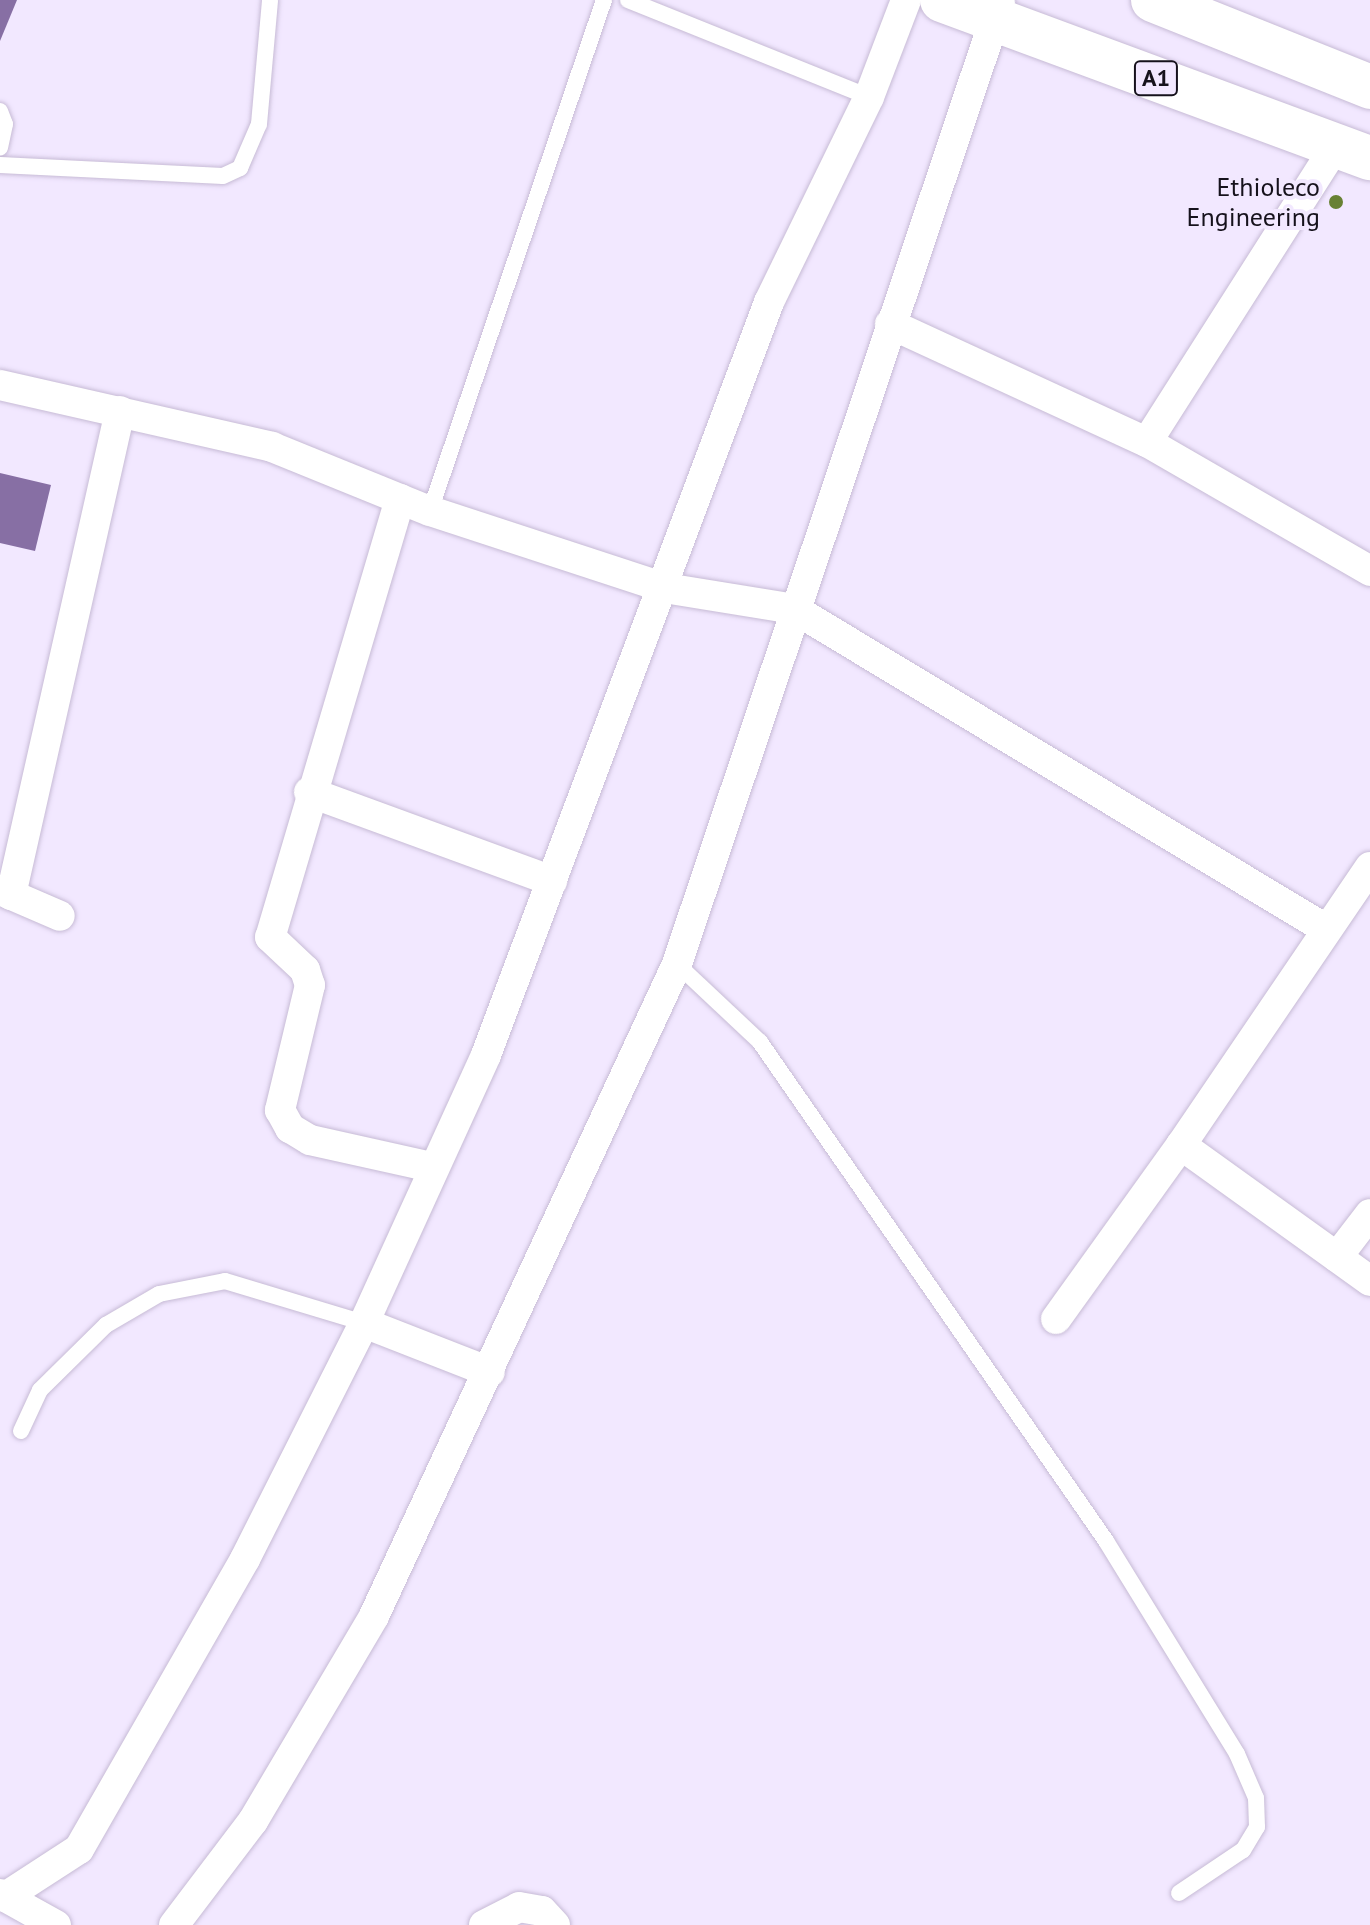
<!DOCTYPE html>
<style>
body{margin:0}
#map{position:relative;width:1370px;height:1925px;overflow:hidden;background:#f2e8ff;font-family:"PT Sans",sans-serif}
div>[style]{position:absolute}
.building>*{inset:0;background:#876fa4}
.roads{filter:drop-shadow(0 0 2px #c7bbd6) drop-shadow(0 0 2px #c7bbd6)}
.service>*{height:16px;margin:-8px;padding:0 8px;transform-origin:8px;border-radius:8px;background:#fff}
.minor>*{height:30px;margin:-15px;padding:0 15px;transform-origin:15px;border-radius:15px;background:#fff}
.primary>*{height:44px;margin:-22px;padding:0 22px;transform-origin:22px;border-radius:22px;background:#fff}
.dots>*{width:22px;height:22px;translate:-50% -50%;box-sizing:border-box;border:4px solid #f2e8ff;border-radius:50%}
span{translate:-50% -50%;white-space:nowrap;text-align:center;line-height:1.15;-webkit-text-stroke:8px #f2e8ff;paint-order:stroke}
.shield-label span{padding:2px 6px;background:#f2e8ff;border:2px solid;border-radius:6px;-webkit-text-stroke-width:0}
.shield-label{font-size:24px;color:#16121c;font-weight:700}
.poi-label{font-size:26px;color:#16121c}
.right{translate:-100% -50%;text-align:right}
</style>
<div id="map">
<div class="building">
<i style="clip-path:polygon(0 0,17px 0,0 41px)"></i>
<i style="clip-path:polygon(0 473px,51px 485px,35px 551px,0 543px)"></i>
</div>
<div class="roads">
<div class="service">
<i style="left:628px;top:0;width:260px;rotate:21.9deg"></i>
<i style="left:0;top:111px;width:14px;rotate:69deg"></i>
<i style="left:5px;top:124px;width:24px;rotate:102deg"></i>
<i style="left:0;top:165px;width:223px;rotate:2.8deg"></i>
<i style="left:223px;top:176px;width:19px;rotate:-25deg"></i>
<i style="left:240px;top:168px;width:48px;rotate:-66.6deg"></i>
<i style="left:259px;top:124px;width:124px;rotate:-84.9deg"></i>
<i style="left:430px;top:511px;width:540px;rotate:-71.2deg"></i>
<i style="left:677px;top:964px;width:114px;rotate:43.2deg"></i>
<i style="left:760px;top:1042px;width:607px;rotate:55.26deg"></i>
<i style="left:1106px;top:1541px;width:250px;rotate:58.4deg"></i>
<i style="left:1237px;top:1754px;width:48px;rotate:66.6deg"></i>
<i style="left:1256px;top:1798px;width:29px;rotate:88deg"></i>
<i style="left:1257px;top:1827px;width:27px;rotate:121deg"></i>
<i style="left:1243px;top:1850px;width:77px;rotate:146.1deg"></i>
<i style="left:21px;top:1431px;width:45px;rotate:-65.1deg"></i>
<i style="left:40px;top:1390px;width:93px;rotate:-44.6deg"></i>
<i style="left:106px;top:1325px;width:61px;rotate:-30.3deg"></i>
<i style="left:159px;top:1294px;width:67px;rotate:-11.1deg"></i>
<i style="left:225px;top:1281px;width:145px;rotate:16.8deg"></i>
</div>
<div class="minor">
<i style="left:890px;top:324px;width:283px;rotate:24.7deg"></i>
<i style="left:1147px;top:442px;width:258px;rotate:30deg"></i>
<i style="left:0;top:385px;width:279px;rotate:12.8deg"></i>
<i style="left:272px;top:447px;width:170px;rotate:22.1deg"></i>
<i style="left:430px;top:511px;width:247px;rotate:18.1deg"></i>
<i style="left:665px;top:588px;width:131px;rotate:9.2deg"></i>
<i style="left:794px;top:609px;width:621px;rotate:31.03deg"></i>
<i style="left:1147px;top:442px;width:352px;rotate:-57.5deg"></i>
<i style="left:400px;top:499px;width:457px;rotate:106.5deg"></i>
<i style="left:270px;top:937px;width:48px;rotate:43.3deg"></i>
<i style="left:305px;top:970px;width:16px;rotate:72deg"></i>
<i style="left:310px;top:985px;width:129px;rotate:103.5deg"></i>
<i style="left:280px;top:1110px;width:21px;rotate:61deg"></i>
<i style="left:290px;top:1128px;width:23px;rotate:31deg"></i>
<i style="left:310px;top:1140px;width:125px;rotate:12.5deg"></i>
<i style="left:309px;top:792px;width:259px;rotate:20.1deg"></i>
<i style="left:1370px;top:867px;width:336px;rotate:124.2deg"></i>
<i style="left:1181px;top:1145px;width:233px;rotate:35.7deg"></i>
<i style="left:0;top:890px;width:65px;rotate:23.4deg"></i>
<i style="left:11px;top:895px;width:496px;rotate:-77.3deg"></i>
<i style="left:1337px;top:1257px;width:54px;rotate:-52.5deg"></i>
<i style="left:1056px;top:1319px;width:214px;rotate:-54.3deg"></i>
<i style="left:364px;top:1323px;width:135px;rotate:21.3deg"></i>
<i style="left:0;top:1894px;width:64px;rotate:29deg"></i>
<i style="left:5px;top:1897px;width:88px;rotate:-33deg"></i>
<i style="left:79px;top:1849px;width:334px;rotate:-60.2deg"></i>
<i style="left:245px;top:1559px;width:264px;rotate:-63.2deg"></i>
<i style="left:364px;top:1323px;width:294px;rotate:-65.5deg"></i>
<i style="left:486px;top:1055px;width:804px;rotate:-69.4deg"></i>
<i style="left:769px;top:302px;width:228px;rotate:-64deg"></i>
<i style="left:869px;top:97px;width:104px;rotate:-69.1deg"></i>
<i style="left:174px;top:1925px;width:131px;rotate:-52.8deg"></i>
<i style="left:253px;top:1821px;width:238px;rotate:-59.4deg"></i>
<i style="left:374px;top:1616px;width:719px;rotate:-65.07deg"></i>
<i style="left:677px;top:964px;width:1014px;rotate:-71.42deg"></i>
<i style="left:484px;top:1925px;width:39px;rotate:-27deg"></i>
<i style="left:519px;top:1907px;width:23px;rotate:10deg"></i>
<i style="left:542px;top:1911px;width:19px;rotate:47deg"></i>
</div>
<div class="primary">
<i style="left:942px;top:0;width:456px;rotate:20.3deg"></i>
<i style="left:1153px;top:0;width:234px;rotate:21.8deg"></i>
</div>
</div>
<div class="dots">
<i style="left:1336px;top:202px;background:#688134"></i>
</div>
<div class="shield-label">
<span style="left:1156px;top:78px">A1</span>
</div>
<div class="poi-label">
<span class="right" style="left:1320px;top:202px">Ethioleco<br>Engineering</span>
</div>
</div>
